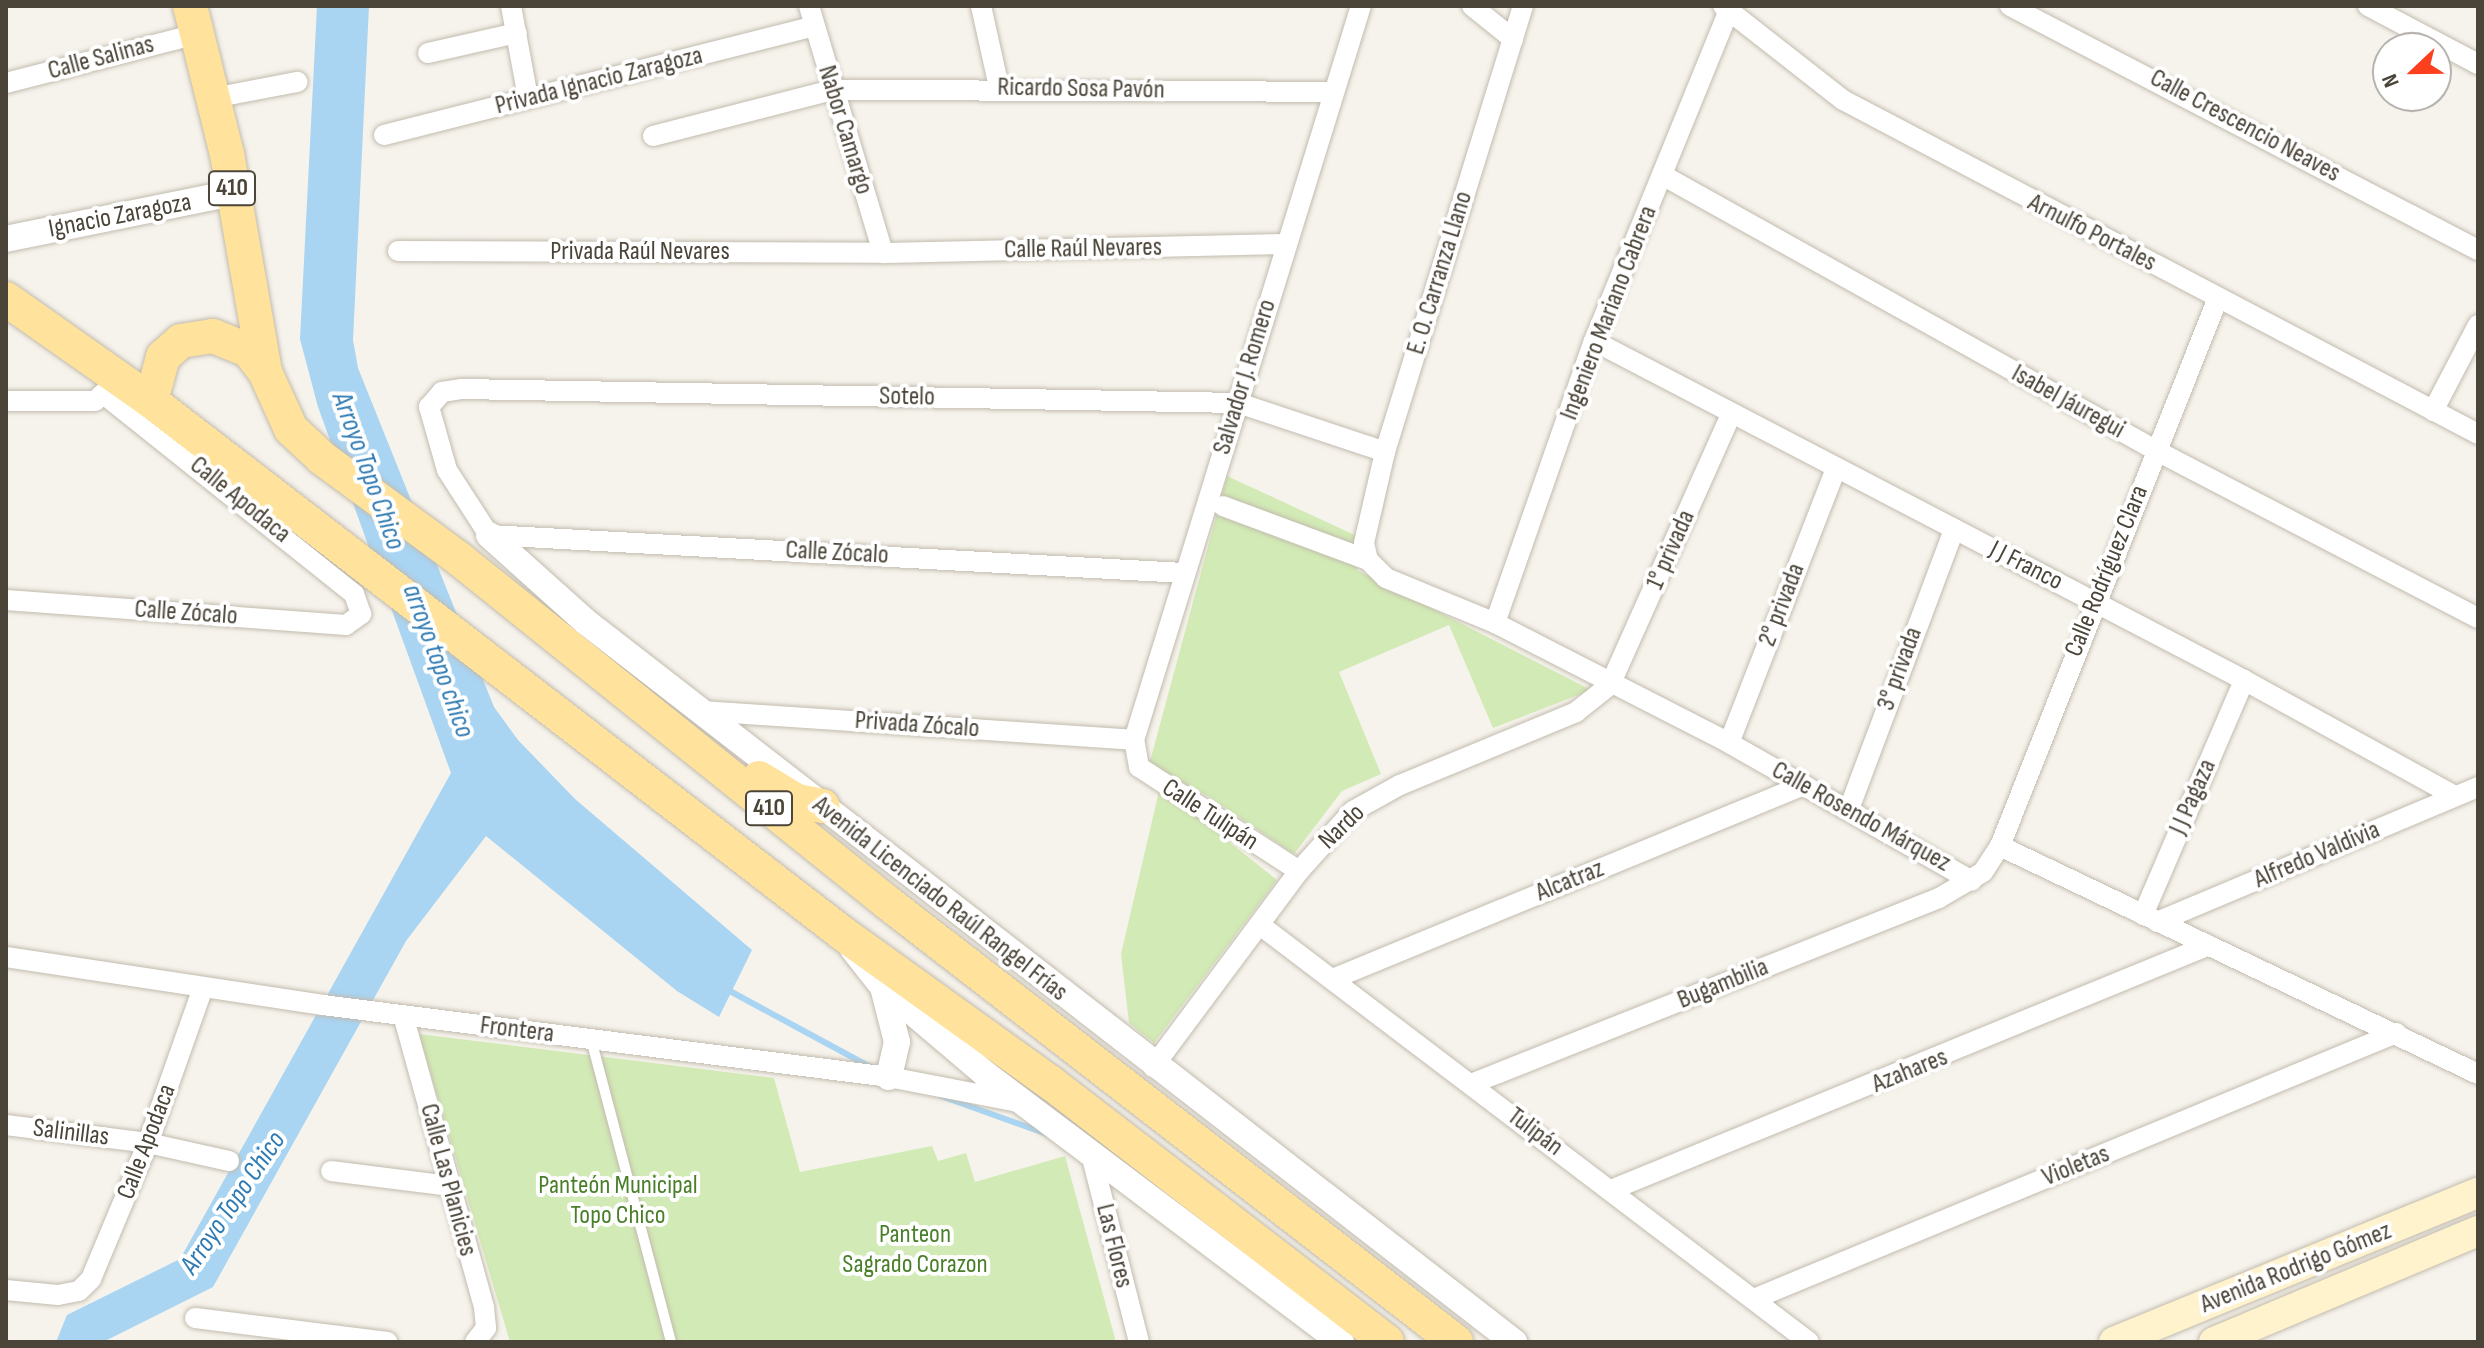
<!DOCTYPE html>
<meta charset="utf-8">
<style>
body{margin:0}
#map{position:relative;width:2484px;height:1348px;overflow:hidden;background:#f6f3ec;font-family:"Sofia Sans Condensed",sans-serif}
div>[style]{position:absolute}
.green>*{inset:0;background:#d2eab5}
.water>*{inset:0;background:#a9d4f2}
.stream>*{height:6px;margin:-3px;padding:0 3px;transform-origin:3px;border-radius:3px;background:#a9d4f2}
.roads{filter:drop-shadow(0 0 2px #c2bbae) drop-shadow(0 0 2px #c2bbae)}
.service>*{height:10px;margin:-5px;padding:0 5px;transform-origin:5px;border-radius:5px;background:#fff}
.minor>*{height:20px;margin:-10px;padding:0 10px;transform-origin:10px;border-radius:10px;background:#fff}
.tertiary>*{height:26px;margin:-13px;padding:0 13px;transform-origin:13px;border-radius:13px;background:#fff}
.secondary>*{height:30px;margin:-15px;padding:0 15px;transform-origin:15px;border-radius:15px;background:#fff3cd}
.primary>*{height:34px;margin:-17px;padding:0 17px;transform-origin:17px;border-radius:17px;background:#ffe39c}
span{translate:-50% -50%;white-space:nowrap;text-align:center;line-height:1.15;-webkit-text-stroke:8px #fff;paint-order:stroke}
.shield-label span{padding:2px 6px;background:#fff;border:2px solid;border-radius:6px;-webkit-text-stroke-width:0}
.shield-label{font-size:24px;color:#4b4439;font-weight:700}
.street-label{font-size:26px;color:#4b4439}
.park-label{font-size:26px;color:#4a7f2a}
.water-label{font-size:28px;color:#2e7ab2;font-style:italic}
.frame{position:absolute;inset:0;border:8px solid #4b4439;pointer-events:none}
.north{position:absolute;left:2372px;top:32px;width:80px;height:80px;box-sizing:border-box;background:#fff;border:2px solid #b7b4b0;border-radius:50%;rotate:248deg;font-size:22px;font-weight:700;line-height:32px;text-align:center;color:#4b4439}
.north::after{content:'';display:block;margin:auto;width:28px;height:36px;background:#fc3f1d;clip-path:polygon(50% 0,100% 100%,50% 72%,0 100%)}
</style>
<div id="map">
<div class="green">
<i style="clip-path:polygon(1227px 476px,1359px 537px,1357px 570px,1591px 690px,1493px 728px,1449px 625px,1339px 672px,1381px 774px,1342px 791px,1294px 854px,1209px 797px,1149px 765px)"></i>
<i style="clip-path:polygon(1160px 787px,1277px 880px,1154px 1043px,1129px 1023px,1121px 954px)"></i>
<i style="clip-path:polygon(419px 1034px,774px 1078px,800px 1172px,932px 1146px,938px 1161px,966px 1153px,975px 1182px,1065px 1156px,1116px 1342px,510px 1342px)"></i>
</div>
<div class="water">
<i style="clip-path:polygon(317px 6px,369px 6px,353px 340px,358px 368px,494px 707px,518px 740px,575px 799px,752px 950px,719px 1017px,677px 991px,486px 836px,406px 941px,213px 1287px,103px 1342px,56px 1342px,67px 1315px,180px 1259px,451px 773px,318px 407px,300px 339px)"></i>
</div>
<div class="stream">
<i style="left:728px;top:990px;width:164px;rotate:28.4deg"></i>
<i style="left:941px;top:1096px;width:113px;rotate:19.7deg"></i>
</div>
<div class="roads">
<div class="service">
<i style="left:591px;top:1039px;width:313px;rotate:75.2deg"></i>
</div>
<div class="minor">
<i style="left:511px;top:6px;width:94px;rotate:79.5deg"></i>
<i style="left:809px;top:6px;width:258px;rotate:73.3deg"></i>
<i style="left:981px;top:6px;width:83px;rotate:77.5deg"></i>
<i style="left:1472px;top:6px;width:53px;rotate:38.8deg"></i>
<i style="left:1523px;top:6px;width:467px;rotate:107.2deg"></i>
<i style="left:1385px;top:452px;width:93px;rotate:103deg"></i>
<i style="left:1364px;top:543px;width:17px;rotate:77deg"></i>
<i style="left:1368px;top:560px;width:25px;rotate:45deg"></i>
<i style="left:1386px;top:578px;width:118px;rotate:22.4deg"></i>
<i style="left:1495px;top:623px;width:263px;rotate:27.1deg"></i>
<i style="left:1729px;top:743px;width:279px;rotate:29.6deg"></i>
<i style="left:1723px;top:6px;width:152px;rotate:38.1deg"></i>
<i style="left:1843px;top:100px;width:717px;rotate:27.74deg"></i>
<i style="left:2010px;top:6px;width:528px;rotate:27.54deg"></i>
<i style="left:2368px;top:6px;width:124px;rotate:27.8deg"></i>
<i style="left:428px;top:53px;width:91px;rotate:-12.7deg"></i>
<i style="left:6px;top:83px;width:197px;rotate:-14.4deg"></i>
<i style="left:213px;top:98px;width:86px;rotate:-10.8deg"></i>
<i style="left:384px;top:135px;width:444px;rotate:-14.2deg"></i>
<i style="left:653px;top:136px;width:185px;rotate:-14.4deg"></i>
<i style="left:832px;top:90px;width:498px;rotate:0.2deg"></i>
<i style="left:1664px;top:176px;width:562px;rotate:29.16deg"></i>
<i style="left:2155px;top:450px;width:364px;rotate:27.5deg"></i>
<i style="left:398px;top:251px;width:485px;rotate:0.2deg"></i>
<i style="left:883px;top:253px;width:401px;rotate:-1.3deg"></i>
<i style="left:1594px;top:341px;width:733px;rotate:27.54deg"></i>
<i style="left:2244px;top:680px;width:241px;rotate:28.8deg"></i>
<i style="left:6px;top:401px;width:89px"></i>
<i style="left:95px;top:401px;width:22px;rotate:-43deg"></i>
<i style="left:2433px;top:411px;width:97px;rotate:-62.4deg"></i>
<i style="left:1223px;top:506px;width:155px;rotate:20.4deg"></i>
<i style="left:1184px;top:573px;width:696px;rotate:-176.87deg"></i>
<i style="left:489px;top:535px;width:77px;rotate:-122.9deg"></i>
<i style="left:447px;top:470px;width:66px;rotate:-105.9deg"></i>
<i style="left:429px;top:407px;width:20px;rotate:-49deg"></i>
<i style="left:442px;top:392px;width:19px;rotate:-9deg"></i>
<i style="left:461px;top:389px;width:777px;rotate:1.03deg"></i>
<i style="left:1238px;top:403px;width:155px;rotate:18.4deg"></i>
<i style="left:6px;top:600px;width:341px;rotate:4.2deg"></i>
<i style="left:346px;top:625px;width:19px;rotate:-36deg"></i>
<i style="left:361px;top:614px;width:21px;rotate:-109deg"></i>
<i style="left:354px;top:594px;width:317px;rotate:-141.4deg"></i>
<i style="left:1495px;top:623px;width:299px;rotate:-70.7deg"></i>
<i style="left:1594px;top:341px;width:362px;rotate:-67.8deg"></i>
<i style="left:700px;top:711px;width:435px;rotate:3.8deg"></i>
<i style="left:1729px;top:743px;width:295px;rotate:-68.7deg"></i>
<i style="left:1849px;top:809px;width:299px;rotate:-69.4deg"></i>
<i style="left:2000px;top:846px;width:530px;rotate:25.5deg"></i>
<i style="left:1299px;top:871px;width:191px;rotate:-147deg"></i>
<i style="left:1139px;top:767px;width:27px;rotate:-100deg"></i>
<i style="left:1134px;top:740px;width:768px;rotate:-72.82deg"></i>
<i style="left:2143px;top:915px;width:256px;rotate:-66.7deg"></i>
<i style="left:2157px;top:922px;width:348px;rotate:-22.8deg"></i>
<i style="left:1260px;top:925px;width:689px;rotate:37.22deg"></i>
<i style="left:6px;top:957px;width:321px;rotate:8.6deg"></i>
<i style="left:323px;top:1005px;width:571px;rotate:7.25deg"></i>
<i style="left:889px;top:1077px;width:132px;rotate:10.9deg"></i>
<i style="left:1335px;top:978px;width:507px;rotate:-22.37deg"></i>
<i style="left:403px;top:1015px;width:304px;rotate:74.5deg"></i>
<i style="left:484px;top:1308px;width:20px;rotate:84deg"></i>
<i style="left:486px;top:1328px;width:18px;rotate:128deg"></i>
<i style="left:1153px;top:1067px;width:244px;rotate:-53.3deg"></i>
<i style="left:1299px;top:871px;width:81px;rotate:-48deg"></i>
<i style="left:1353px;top:811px;width:54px;rotate:-29deg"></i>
<i style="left:1400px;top:785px;width:191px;rotate:-22.5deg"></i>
<i style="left:1576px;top:712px;width:43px;rotate:-38.5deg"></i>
<i style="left:1610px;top:685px;width:297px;rotate:-65.9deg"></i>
<i style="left:1471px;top:1084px;width:504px;rotate:-21.67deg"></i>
<i style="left:1939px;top:898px;width:51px;rotate:-30.6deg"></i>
<i style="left:1983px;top:872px;width:31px;rotate:-57deg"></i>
<i style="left:2000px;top:846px;width:590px;rotate:-68.31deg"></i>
<i style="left:6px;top:1125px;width:143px;rotate:7.2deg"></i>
<i style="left:148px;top:1143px;width:83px;rotate:12.5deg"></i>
<i style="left:1090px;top:1150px;width:198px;rotate:75.7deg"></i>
<i style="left:331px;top:1171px;width:119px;rotate:7.2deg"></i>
<i style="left:1611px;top:1190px;width:644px;rotate:-22.26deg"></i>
<i style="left:6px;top:1290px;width:52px;rotate:5.5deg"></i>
<i style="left:58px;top:1295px;width:21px;rotate:-11deg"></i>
<i style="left:79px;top:1291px;width:17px;rotate:-45deg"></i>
<i style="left:91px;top:1279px;width:147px;rotate:-67.3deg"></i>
<i style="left:148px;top:1143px;width:164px;rotate:-70.5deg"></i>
<i style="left:1756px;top:1298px;width:693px;rotate:-22.49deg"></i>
<i style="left:195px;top:1318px;width:194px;rotate:7.1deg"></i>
</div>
<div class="tertiary">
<i style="left:6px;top:239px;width:232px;rotate:-11.5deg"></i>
<i style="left:489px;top:535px;width:130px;rotate:41.9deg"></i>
<i style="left:586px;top:622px;width:1175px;rotate:37.81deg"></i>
<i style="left:853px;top:949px;width:48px;rotate:51.7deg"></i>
<i style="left:883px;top:987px;width:133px;rotate:40.4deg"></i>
<i style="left:984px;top:1073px;width:447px;rotate:37deg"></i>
<i style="left:883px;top:987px;width:57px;rotate:75.7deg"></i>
<i style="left:897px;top:1042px;width:36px;rotate:103deg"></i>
</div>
<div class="secondary">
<i style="left:2114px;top:1342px;width:393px;rotate:-22.3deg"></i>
<i style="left:2214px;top:1342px;width:286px;rotate:-22.8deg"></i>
</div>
<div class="primary">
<i style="left:190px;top:6px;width:153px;rotate:76deg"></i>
<i style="left:227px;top:154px;width:221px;rotate:80.1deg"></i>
<i style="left:6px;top:299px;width:177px;rotate:35.1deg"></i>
<i style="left:151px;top:401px;width:872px;rotate:37.59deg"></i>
<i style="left:842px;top:933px;width:257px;rotate:35.7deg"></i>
<i style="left:1051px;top:1083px;width:424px;rotate:37.6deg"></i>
<i style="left:151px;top:401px;width:46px;rotate:-74.7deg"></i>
<i style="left:163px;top:357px;width:24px;rotate:-42deg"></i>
<i style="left:181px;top:341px;width:32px;rotate:-9deg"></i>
<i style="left:213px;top:336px;width:38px;rotate:22deg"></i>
<i style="left:248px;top:350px;width:28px;rotate:52deg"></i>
<i style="left:265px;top:372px;width:63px;rotate:65.5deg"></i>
<i style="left:291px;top:429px;width:42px;rotate:43.1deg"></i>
<i style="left:322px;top:458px;width:169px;rotate:36.3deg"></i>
<i style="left:458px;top:558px;width:551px;rotate:38.74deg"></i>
<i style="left:888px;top:903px;width:718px;rotate:37.7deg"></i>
<i style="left:759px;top:778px;width:44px;rotate:31.2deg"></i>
<i style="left:797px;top:801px;width:26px;rotate:11deg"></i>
</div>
</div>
<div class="shield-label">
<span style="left:232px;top:188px">410</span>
<span style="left:769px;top:808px">410</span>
</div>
<div class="street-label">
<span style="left:101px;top:58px;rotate:-15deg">Calle Salinas</span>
<span style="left:599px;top:81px;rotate:-14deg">Privada Ignacio Zaragoza</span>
<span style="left:1081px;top:89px;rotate:1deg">Ricardo Sosa Pavón</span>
<span style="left:2245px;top:126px;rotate:28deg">Calle Crescencio Neaves</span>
<span style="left:845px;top:130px;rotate:73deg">Nabor Camargo</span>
<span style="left:120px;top:216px;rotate:-11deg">Ignacio Zaragoza</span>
<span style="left:2092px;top:233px;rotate:27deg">Arnulfo Portales</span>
<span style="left:1083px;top:249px;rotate:-1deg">Calle Raúl Nevares</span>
<span style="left:640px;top:252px">Privada Raúl Nevares</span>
<span style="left:1440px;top:273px;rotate:-73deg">E. O. Carranza Llano</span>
<span style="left:1609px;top:313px;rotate:-69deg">Ingeniero Mariano Cabrera</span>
<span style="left:1245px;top:377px;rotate:-73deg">Salvador J. Romero</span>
<span style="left:907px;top:397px;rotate:1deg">Sotelo</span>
<span style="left:2068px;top:402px;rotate:29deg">Isabel Jáuregui</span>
<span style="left:240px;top:500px;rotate:39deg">Calle Apodaca</span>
<span style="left:1671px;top:550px;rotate:-66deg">1° privada</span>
<span style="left:837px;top:553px;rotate:3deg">Calle Zócalo</span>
<span style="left:2026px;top:566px;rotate:27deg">J J Franco</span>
<span style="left:2107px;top:571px;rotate:-68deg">Calle Rodríguez Clara</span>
<span style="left:1782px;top:605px;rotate:-69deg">2° privada</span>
<span style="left:186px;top:613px;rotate:4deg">Calle Zócalo</span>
<span style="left:1900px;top:669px;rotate:-70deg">3° privada</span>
<span style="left:917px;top:725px;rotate:4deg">Privada Zócalo</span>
<span style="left:2193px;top:797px;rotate:-66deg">J J Pagaza</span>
<span style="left:1210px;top:815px;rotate:33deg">Calle Tulipán</span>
<span style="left:1861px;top:817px;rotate:29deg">Calle Rosendo Márquez</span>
<span style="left:1342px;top:827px;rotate:-44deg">Nardo</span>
<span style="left:2317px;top:855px;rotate:-23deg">Alfredo Valdivia</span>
<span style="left:1570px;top:881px;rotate:-22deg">Alcatraz</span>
<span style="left:940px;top:899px;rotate:38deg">Avenida Licenciado Raúl Rangel Frías</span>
<span style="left:1723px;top:984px;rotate:-22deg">Bugambilia</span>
<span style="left:517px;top:1030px;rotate:7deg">Frontera</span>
<span style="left:1910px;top:1071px;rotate:-22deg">Azahares</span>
<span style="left:1535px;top:1132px;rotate:37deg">Tulipán</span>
<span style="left:71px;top:1133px;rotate:7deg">Salinillas</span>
<span style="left:147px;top:1142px;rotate:-69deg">Calle Apodaca</span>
<span style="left:2076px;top:1166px;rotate:-22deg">Violetas</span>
<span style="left:448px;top:1180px;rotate:75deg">Calle Las Planicies</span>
<span style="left:1114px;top:1246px;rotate:76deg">Las Flores</span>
<span style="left:2296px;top:1268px;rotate:-22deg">Avenida Rodrigo Gómez</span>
</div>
<div class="park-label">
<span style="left:618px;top:1201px">Panteón Municipal<br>Topo Chico</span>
<span style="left:915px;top:1250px">Panteon<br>Sagrado Corazon</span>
</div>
<div class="water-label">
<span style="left:368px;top:471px;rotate:70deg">Arroyo Topo Chico</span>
<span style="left:438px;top:661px;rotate:70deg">arroyo topo chico</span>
<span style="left:233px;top:1203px;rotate:-56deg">Arroyo Topo Chico</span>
</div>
<div class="frame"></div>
<div class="north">N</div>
</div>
